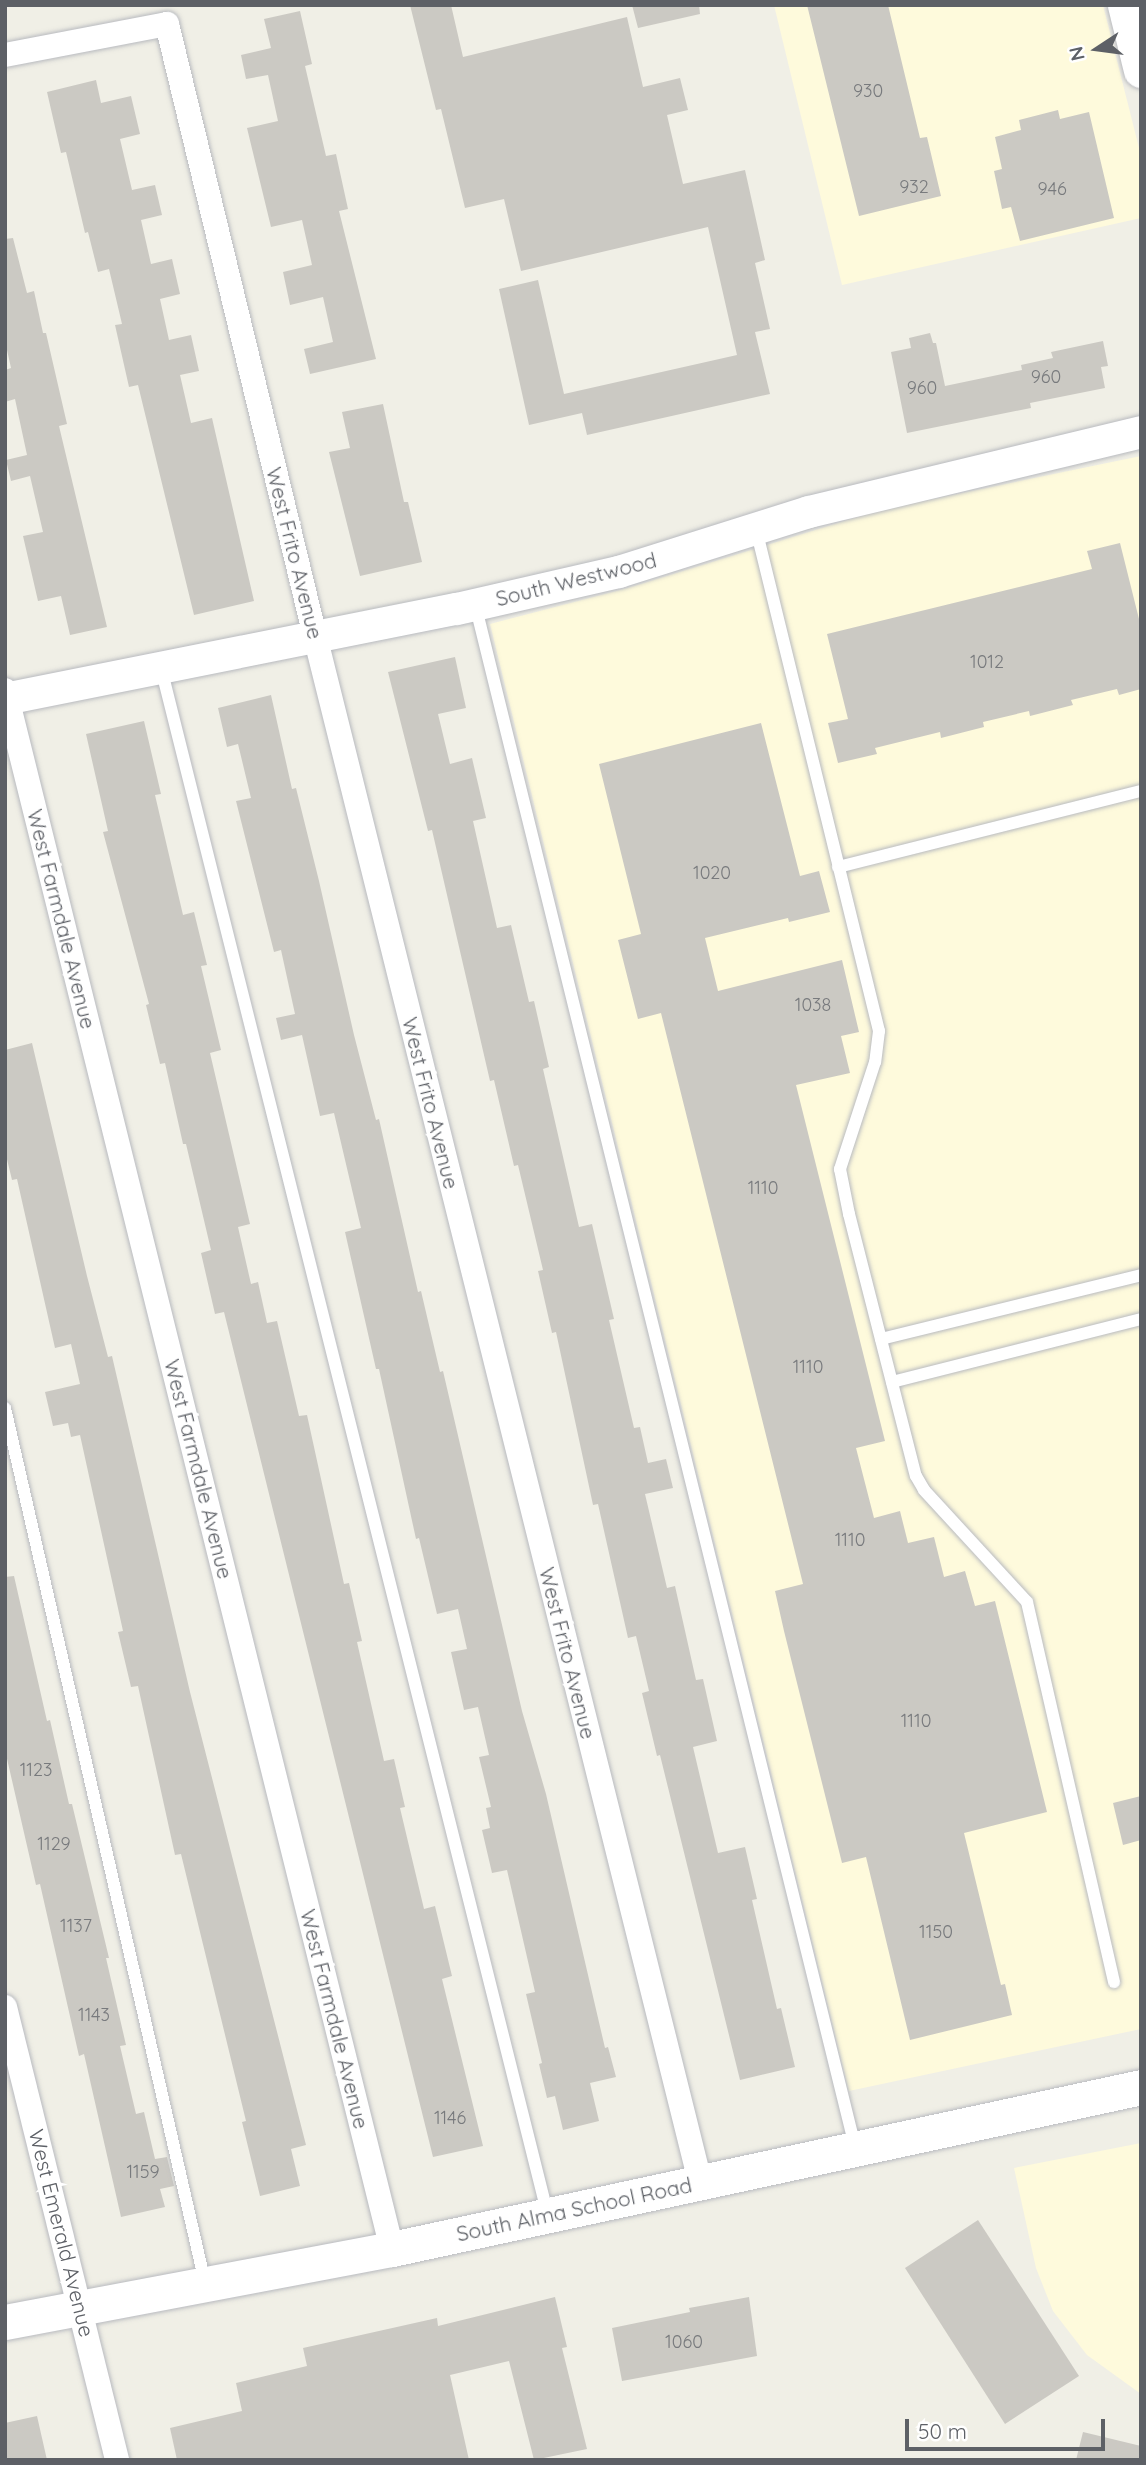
<!DOCTYPE html>
<style>
body{margin:0}
#map{position:relative;width:1146px;height:2465px;overflow:hidden;background:#f0efe6;font-family:Quicksand,sans-serif}
div>[style]{position:absolute}
.commercial>*{inset:0;background:#fefadc}
.building>*{inset:0;background:#cbc9c3}
.roads{filter:drop-shadow(0 0 2px #b8babf) drop-shadow(0 0 2px #b8babf)}
.service>*{height:12px;margin:-6px;padding:0 6px;transform-origin:6px;border-radius:6px;background:#fff}
.minor>*{height:24px;margin:-12px;padding:0 12px;transform-origin:12px;border-radius:12px;background:#fff}
.tertiary>*{height:32px;margin:-16px;padding:0 16px;transform-origin:16px;border-radius:16px;background:#fff}
.secondary>*{height:35px;margin:-17.5px;padding:0 17.5px;transform-origin:17.5px;border-radius:17.5px;background:#fff}
span{translate:-50% -50%;white-space:nowrap;text-align:center;line-height:1.15;-webkit-text-stroke:6px #fff;paint-order:stroke}
.number-label{font-size:18px;color:#787a7d}
.number-label span{-webkit-text-stroke-width:0}
.street-label{font-size:21px;color:#5d6066}
.frame{position:absolute;inset:0;border:7px solid #5d6066;pointer-events:none}
.north{position:absolute;left:1062px;top:14px;width:70px;height:70px;-webkit-text-stroke:5px #fff;paint-order:stroke;rotate:257deg;font-size:19px;font-weight:700;line-height:28px;text-align:center;color:#5d6066}
.north::after{content:'';display:block;margin:auto;width:24px;height:32px;background:#5d6066;clip-path:polygon(50% 0,100% 100%,50% 72%,0 100%)}
.scale{position:absolute;left:905px;top:2419px;width:200px;height:32px;box-sizing:border-box;border:4px solid #5d6066;border-top:0;padding-left:9px;font-size:21px;line-height:24px;white-space:nowrap;color:#5d6066;-webkit-text-stroke:5px #fff;paint-order:stroke}
</style>
<div id="map">
<div class="commercial">
<i style="clip-path:polygon(774px 5px,1103px 5px,1141px 156px,1141px 218px,842px 285px)"></i>
<i style="clip-path:polygon(1141px 456px,1141px 2029px,849px 2091px,490px 624px,628px 588px,880px 510px)"></i>
<i style="clip-path:polygon(1141px 2143px,1141px 2394px,1087px 2355px,1053px 2311px,1036px 2268px,1014px 2168px)"></i>
</div>
<div class="building">
<i style="clip-path:polygon(410px 5px,451px 5px,463px 57px,627px 17px,643px 87px,680px 78px,688px 110px,667px 115px,683px 184px,745px 170px,765px 260px,755px 263px,770px 329px,755px 332px,770px 394px,587px 435px,582px 413px,529px 425px,499px 289px,538px 280px,564px 394px,737px 355px,708px 227px,521px 271px,504px 199px,465px 208px,441px 109px,436px 110px)"></i>
<i style="clip-path:polygon(632px 5px,699px 5px,700px 14px,638px 28px)"></i>
<i style="clip-path:polygon(807px 5px,888px 5px,920px 138px,927px 137px,941px 196px,859px 216px)"></i>
<i style="clip-path:polygon(300px 11px,312px 64px,305px 66px,326px 156px,336px 154px,348px 209px,339px 211px,376px 359px,310px 374px,304px 349px,333px 342px,323px 297px,290px 305px,283px 272px,312px 265px,302px 220px,271px 227px,247px 128px,278px 121px,268px 75px,246px 79px,241px 55px,271px 48px,264px 19px)"></i>
<i style="clip-path:polygon(96px 80px,101px 103px,131px 96px,140px 134px,120px 139px,132px 190px,155px 185px,162px 215px,141px 220px,151px 264px,172px 259px,180px 294px,160px 299px,169px 340px,191px 335px,199px 371px,180px 375px,191px 423px,212px 418px,254px 601px,194px 615px,138px 385px,129px 387px,115px 325px,122px 324px,109px 269px,98px 272px,88px 232px,85px 233px,66px 152px,61px 153px,47px 92px)"></i>
<i style="clip-path:polygon(1058px 110px,1060px 119px,1089px 112px,1114px 218px,1020px 241px,1011px 207px,1002px 209px,994px 171px,1002px 169px,995px 137px,1021px 130px,1019px 120px)"></i>
<i style="clip-path:polygon(13px 238px,27px 293px,34px 291px,43px 333px,46px 333px,67px 424px,59px 426px,107px 627px,70px 635px,61px 596px,38px 601px,23px 536px,43px 532px,30px 476px,11px 481px,6px 460px,27px 455px,15px 399px,5px 402px,5px 370px,11px 368px,5px 341px,5px 239px)"></i>
<i style="clip-path:polygon(930px 333px,933px 343px,936px 343px,945px 386px,1022px 370px,1021px 365px,1053px 358px,1051px 352px,1103px 341px,1108px 366px,1101px 367px,1105px 388px,1030px 403px,1031px 408px,907px 433px,891px 352px,911px 348px,909px 338px)"></i>
<i style="clip-path:polygon(383px 404px,404px 502px,408px 502px,422px 562px,360px 576px,329px 452px,350px 448px,342px 412px)"></i>
<i style="clip-path:polygon(1120px 543px,1141px 627px,1141px 689px,1119px 695px,1117px 689px,1071px 700px,1073px 705px,1030px 716px,1029px 711px,983px 722px,984px 727px,941px 738px,940px 732px,875px 748px,877px 754px,838px 763px,828px 723px,848px 719px,827px 634px,1092px 569px,1087px 551px)"></i>
<i style="clip-path:polygon(455px 657px,466px 708px,438px 714px,450px 764px,472px 758px,486px 818px,473px 821px,497px 928px,511px 925px,529px 1002px,534px 1001px,549px 1067px,543px 1069px,579px 1227px,592px 1224px,614px 1319px,609px 1320px,634px 1428px,640px 1427px,648px 1463px,666px 1459px,673px 1488px,645px 1494px,667px 1588px,675px 1586px,696px 1680px,703px 1679px,717px 1741px,693px 1747px,718px 1853px,745px 1847px,757px 1899px,752px 1900px,777px 2009px,781px 2008px,795px 2067px,740px 2080px,660px 1755px,657px 1756px,642px 1693px,649px 1691px,636px 1636px,628px 1638px,598px 1504px,593px 1505px,556px 1332px,552px 1333px,538px 1271px,543px 1270px,518px 1165px,514px 1166px,494px 1080px,490px 1081px,432px 830px,428px 831px,388px 672px)"></i>
<i style="clip-path:polygon(271px 695px,292px 789px,296px 788px,319px 881px,354px 1035px,376px 1120px,379px 1119px,418px 1292px,421px 1291px,440px 1372px,443px 1371px,522px 1711px,546px 1794px,605px 2048px,608px 2047px,616px 2077px,590px 2083px,599px 2121px,563px 2130px,555px 2096px,547px 2098px,539px 2064px,542px 2063px,526px 1994px,535px 1992px,507px 1870px,492px 1873px,482px 1830px,490px 1828px,486px 1808px,491px 1807px,479px 1757px,489px 1755px,478px 1707px,464px 1710px,451px 1652px,467px 1649px,458px 1609px,437px 1614px,419px 1538px,416px 1539px,379px 1369px,376px 1369px,345px 1232px,361px 1228px,334px 1113px,320px 1116px,302px 1035px,281px 1040px,276px 1018px,295px 1014px,281px 950px,274px 952px,236px 801px,251px 798px,238px 744px,227px 747px,218px 708px)"></i>
<i style="clip-path:polygon(144px 721px,161px 794px,155px 795px,183px 915px,194px 912px,207px 965px,201px 966px,221px 1050px,210px 1053px,250px 1224px,238px 1227px,251px 1284px,258px 1282px,267px 1323px,277px 1321px,299px 1416px,307px 1415px,344px 1584px,349px 1583px,362px 1641px,357px 1642px,384px 1761px,394px 1759px,405px 1807px,400px 1808px,424px 1909px,435px 1906px,452px 1976px,442px 1979px,483px 2146px,433px 2157px,224px 1312px,215px 1314px,201px 1253px,211px 1250px,186px 1144px,183px 1144px,165px 1063px,160px 1064px,146px 1005px,149px 1004px,103px 832px,108px 831px,86px 734px)"></i>
<i style="clip-path:polygon(761px 723px,800px 876px,819px 871px,830px 912px,789px 922px,788px 918px,705px 938px,718px 991px,842px 960px,859px 1032px,841px 1036px,850px 1073px,796px 1085px,885px 1441px,856px 1448px,874px 1518px,900px 1511px,908px 1543px,934px 1537px,944px 1577px,965px 1571px,975px 1606px,995px 1601px,1047px 1812px,964px 1833px,1001px 1985px,1005px 1984px,1012px 2015px,910px 2040px,866px 1857px,842px 1863px,784px 1631px,775px 1591px,803px 1584px,661px 1013px,638px 1019px,618px 940px,641px 934px,599px 764px)"></i>
<i style="clip-path:polygon(32px 1043px,87px 1276px,108px 1357px,112px 1356px,190px 1692px,306px 2145px,291px 2149px,300px 2186px,260px 2196px,242px 2122px,246px 2121px,181px 1854px,175px 1855px,138px 1686px,131px 1687px,118px 1632px,123px 1631px,80px 1435px,71px 1437px,68px 1423px,53px 1426px,45px 1392px,80px 1384px,71px 1344px,55px 1348px,17px 1179px,12px 1180px,5px 1151px,5px 1050px)"></i>
<i style="clip-path:polygon(14px 1576px,47px 1721px,50px 1720px,69px 1804px,72px 1804px,109px 1958px,106px 1958px,126px 2045px,120px 2046px,136px 2114px,144px 2112px,155px 2159px,167px 2157px,174px 2186px,160px 2189px,165px 2207px,121px 2217px,84px 2054px,79px 2056px,40px 1884px,36px 1885px,5px 1750px,5px 1577px)"></i>
<i style="clip-path:polygon(1141px 1796px,1141px 1840px,1123px 1845px,1113px 1803px)"></i>
<i style="clip-path:polygon(978px 2220px,1079px 2376px,1005px 2424px,905px 2268px)"></i>
<i style="clip-path:polygon(555px 2297px,567px 2347px,562px 2348px,587px 2449px,534px 2460px,509px 2361px,450px 2375px,469px 2460px,177px 2460px,170px 2428px,242px 2411px,236px 2383px,307px 2366px,303px 2348px,437px 2318px,438px 2326px)"></i>
<i style="clip-path:polygon(749px 2297px,757px 2356px,622px 2381px,612px 2328px,690px 2312px,689px 2308px)"></i>
<i style="clip-path:polygon(37px 2416px,47px 2460px,5px 2460px,5px 2423px)"></i>
<i style="clip-path:polygon(1083px 2432px,1141px 2446px,1141px 2460px,1076px 2460px)"></i>
</div>
<div class="roads">
<div class="service">
<i style="left:756px;top:529px;width:517px;rotate:76.23deg"></i>
<i style="left:879px;top:1031px;width:31px;rotate:97deg"></i>
<i style="left:875px;top:1062px;width:113px;rotate:108.1deg"></i>
<i style="left:840px;top:1169px;width:46px;rotate:78.7deg"></i>
<i style="left:849px;top:1214px;width:270px;rotate:75.7deg"></i>
<i style="left:916px;top:1476px;width:16px;rotate:60deg"></i>
<i style="left:924px;top:1490px;width:152px;rotate:47.4deg"></i>
<i style="left:1027px;top:1602px;width:390px;rotate:77.1deg"></i>
<i style="left:475px;top:604px;width:1589px;rotate:76.16deg"></i>
<i style="left:161px;top:668px;width:1592px;rotate:75.96deg"></i>
<i style="left:838px;top:867px;width:312px;rotate:-14.1deg"></i>
<i style="left:881px;top:1339px;width:268px;rotate:-13.8deg"></i>
<i style="left:892px;top:1382px;width:257px;rotate:-14.2deg"></i>
<i style="left:5px;top:1408px;width:898px;rotate:77.12deg"></i>
</div>
<div class="minor">
<i style="left:5px;top:55px;width:165px;rotate:-10.8deg"></i>
<i style="left:167px;top:24px;width:630px;rotate:76.41deg"></i>
<i style="left:315px;top:636px;width:1592px;rotate:76.01deg"></i>
<i style="left:5px;top:690px;width:1606px;rotate:76.06deg"></i>
<i style="left:5px;top:2007px;width:467px;rotate:76.1deg"></i>
</div>
<div class="tertiary">
<i style="left:5px;top:699px;width:461px;rotate:-11.3deg"></i>
<i style="left:457px;top:609px;width:166px;rotate:-12.9deg"></i>
<i style="left:619px;top:572px;width:199px;rotate:-17.5deg"></i>
<i style="left:809px;top:512px;width:342px;rotate:-13.5deg"></i>
</div>
<div class="secondary">
<i style="left:1125px;top:5px;width:67px;rotate:76.2deg"></i>
<i style="left:5px;top:2322px;width:394px;rotate:-10.7deg"></i>
<i style="left:392px;top:2249px;width:766px;rotate:-12.2deg"></i>
</div>
</div>
<div class="number-label">
<span style="left:868px;top:91px">930</span>
<span style="left:914px;top:187px">932</span>
<span style="left:1052px;top:189px">946</span>
<span style="left:1046px;top:377px">960</span>
<span style="left:922px;top:388px">960</span>
<span style="left:987px;top:662px">1012</span>
<span style="left:712px;top:873px">1020</span>
<span style="left:813px;top:1005px">1038</span>
<span style="left:763px;top:1188px">1110</span>
<span style="left:808px;top:1367px">1110</span>
<span style="left:850px;top:1540px">1110</span>
<span style="left:916px;top:1721px">1110</span>
<span style="left:36px;top:1770px">1123</span>
<span style="left:54px;top:1844px">1129</span>
<span style="left:76px;top:1926px">1137</span>
<span style="left:936px;top:1932px">1150</span>
<span style="left:94px;top:2015px">1143</span>
<span style="left:450px;top:2118px">1146</span>
<span style="left:143px;top:2172px">1159</span>
<span style="left:684px;top:2342px">1060</span>
</div>
<div class="street-label">
<span style="left:295px;top:553px;rotate:76deg">West Frito Avenue</span>
<span style="left:576px;top:579px;rotate:-14deg">South Westwood</span>
<span style="left:62px;top:919px;rotate:76deg">West Farmdale Avenue</span>
<span style="left:431px;top:1103px;rotate:76deg">West Frito Avenue</span>
<span style="left:199px;top:1469px;rotate:76deg">West Farmdale Avenue</span>
<span style="left:568px;top:1653px;rotate:76deg">West Frito Avenue</span>
<span style="left:335px;top:2019px;rotate:76deg">West Farmdale Avenue</span>
<span style="left:574px;top:2209px;rotate:-12deg">South Alma School Road</span>
<span style="left:62px;top:2233px;rotate:76deg">West Emerald Avenue</span>
</div>
<div class="frame"></div>
<div class="north">N</div>
<div class="scale">50 m</div>
</div>
